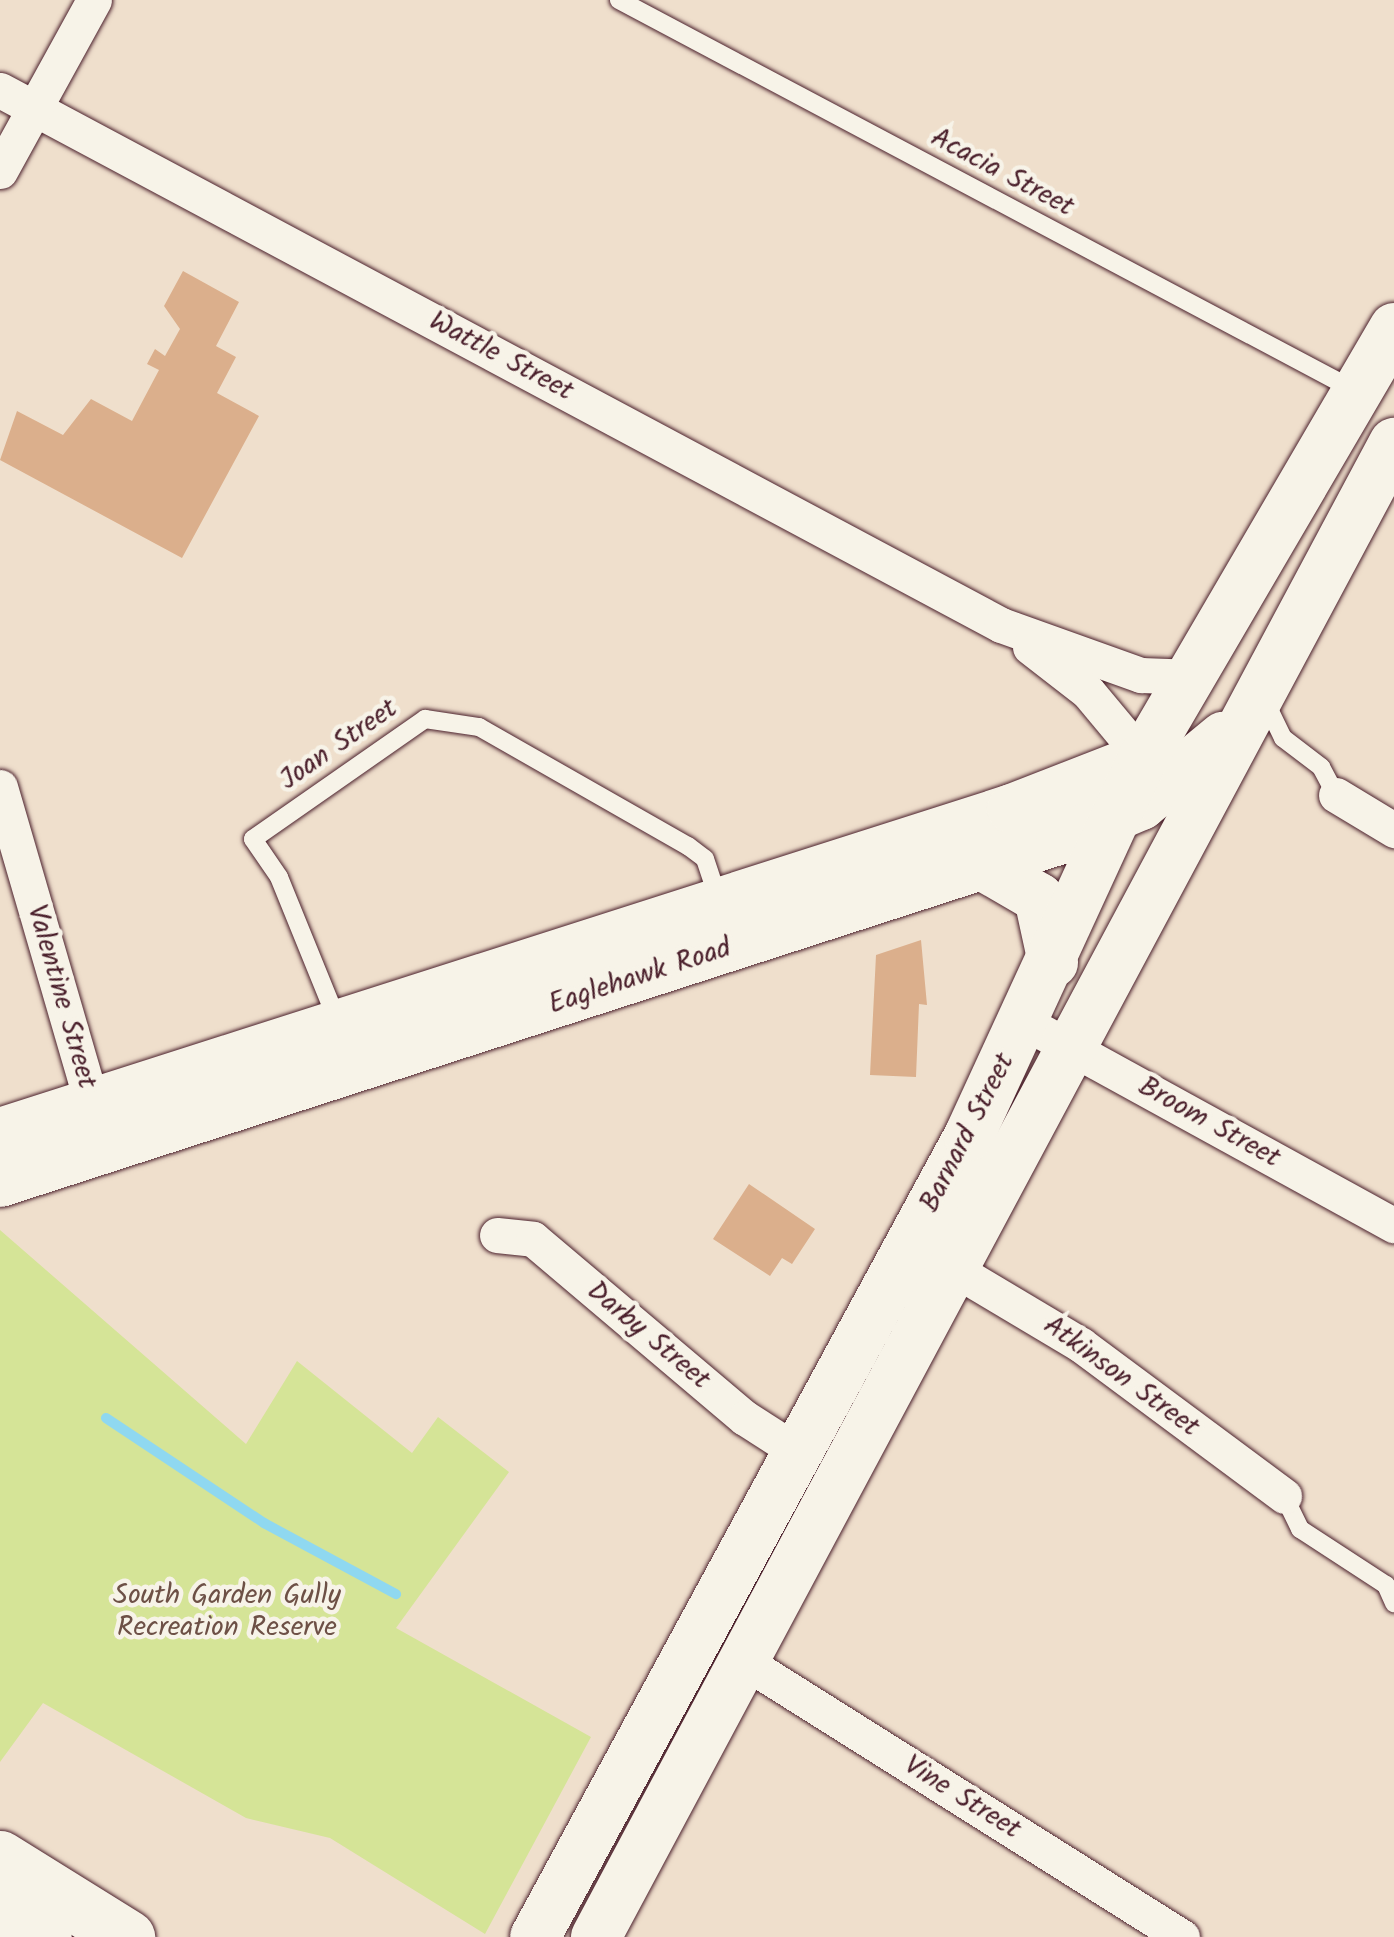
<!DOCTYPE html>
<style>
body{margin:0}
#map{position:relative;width:1394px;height:1937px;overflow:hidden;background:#efdfcc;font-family:Kalam,sans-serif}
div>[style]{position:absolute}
.green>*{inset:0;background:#d5e497}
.stream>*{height:10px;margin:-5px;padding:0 5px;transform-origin:5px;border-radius:5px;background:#8fd8f0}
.building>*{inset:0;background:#dbaf8c}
.roads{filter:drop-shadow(0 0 2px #4a1f2b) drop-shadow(0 0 2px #4a1f2b)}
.service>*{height:18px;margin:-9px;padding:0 9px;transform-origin:9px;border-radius:9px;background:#f7f3e8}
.minor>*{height:35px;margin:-17.5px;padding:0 17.5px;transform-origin:17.5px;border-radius:17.5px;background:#f7f3e8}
.secondary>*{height:50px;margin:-25px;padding:0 25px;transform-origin:25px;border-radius:25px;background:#f7f3e8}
.trunk>*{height:55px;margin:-27.5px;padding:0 27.5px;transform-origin:27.5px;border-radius:27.5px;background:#f7f3e8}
span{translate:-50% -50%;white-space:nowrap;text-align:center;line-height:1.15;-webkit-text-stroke:9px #f7f3e8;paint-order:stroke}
.street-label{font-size:28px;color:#4a1f2b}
.park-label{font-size:28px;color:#6d5046}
</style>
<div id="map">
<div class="green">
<i style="clip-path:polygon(0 1230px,246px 1444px,297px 1361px,412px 1453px,438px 1417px,509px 1472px,396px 1628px,591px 1737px,485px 1934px,330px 1838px,246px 1818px,43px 1703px,0 1762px)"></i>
</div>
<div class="stream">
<i style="left:106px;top:1418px;width:190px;rotate:33.6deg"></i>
<i style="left:264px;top:1523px;width:150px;rotate:28.3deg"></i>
</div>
<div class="building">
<i style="clip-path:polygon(183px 271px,239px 302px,216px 346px,236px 357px,217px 393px,259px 416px,182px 558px,0 460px,17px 411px,63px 435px,91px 399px,132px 421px,159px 370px,147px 364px,155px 349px,165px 356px,180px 329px,164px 306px)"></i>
<i style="clip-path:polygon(921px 940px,927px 1005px,919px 1004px,916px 1077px,870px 1075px,876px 955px)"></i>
<i style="clip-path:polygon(749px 1184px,815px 1229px,792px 1264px,782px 1258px,770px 1276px,713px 1239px)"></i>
</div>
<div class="roads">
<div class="service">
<i style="left:619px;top:0;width:830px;rotate:27.95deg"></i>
<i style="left:1265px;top:701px;width:41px;rotate:64.1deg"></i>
<i style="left:1283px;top:738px;width:48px;rotate:37.3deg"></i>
<i style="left:1321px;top:767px;width:32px;rotate:62deg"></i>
<i style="left:337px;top:1020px;width:154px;rotate:-112.1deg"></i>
<i style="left:279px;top:877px;width:46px;rotate:-124.4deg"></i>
<i style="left:253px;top:839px;width:210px;rotate:-34.9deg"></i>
<i style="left:425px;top:719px;width:55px;rotate:8.4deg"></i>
<i style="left:479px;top:727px;width:241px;rotate:29.7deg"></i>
<i style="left:688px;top:846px;width:21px;rotate:37deg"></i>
<i style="left:705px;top:859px;width:41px;rotate:71.6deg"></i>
<i style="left:1284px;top:1496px;width:37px;rotate:64deg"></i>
<i style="left:1300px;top:1529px;width:103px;rotate:33.1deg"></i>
<i style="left:1386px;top:1585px;width:20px;rotate:66deg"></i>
</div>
<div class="minor">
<i style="left:0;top:90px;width:1135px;rotate:28.12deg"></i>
<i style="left:1001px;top:625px;width:149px;rotate:19.7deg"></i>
<i style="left:1141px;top:675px;width:54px;rotate:2.1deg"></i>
<i style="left:0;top:171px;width:195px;rotate:-61.2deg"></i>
<i style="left:1030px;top:647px;width:73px;rotate:37.8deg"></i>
<i style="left:1088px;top:692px;width:86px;rotate:50.2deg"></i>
<i style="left:0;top:787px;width:329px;rotate:73.8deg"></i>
<i style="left:1336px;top:795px;width:68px;rotate:31.1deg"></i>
<i style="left:1024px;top:1022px;width:422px;rotate:28.8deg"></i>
<i style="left:497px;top:1235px;width:36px;rotate:6deg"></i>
<i style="left:533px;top:1239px;width:277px;rotate:40.2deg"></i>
<i style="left:745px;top:1418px;width:63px;rotate:32.7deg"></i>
<i style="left:952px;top:1268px;width:150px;rotate:30.8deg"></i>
<i style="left:1081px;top:1345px;width:253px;rotate:36.6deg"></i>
<i style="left:742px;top:1660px;width:520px;rotate:32.19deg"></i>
</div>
<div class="secondary">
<i style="left:982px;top:865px;width:66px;rotate:30.1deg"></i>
<i style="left:1039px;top:898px;width:66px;rotate:77.7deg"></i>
<i style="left:0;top:1133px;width:1063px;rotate:-17.75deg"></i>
<i style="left:1012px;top:809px;width:141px;rotate:-21.3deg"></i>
<i style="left:0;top:1182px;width:1115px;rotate:-17.91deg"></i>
<i style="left:1061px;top:839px;width:87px;rotate:-23deg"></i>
<i style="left:1141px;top:805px;width:107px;rotate:-39.7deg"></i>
<i style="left:535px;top:1937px;width:911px;rotate:-61.55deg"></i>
<i style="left:969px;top:1136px;width:416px;rotate:-65.3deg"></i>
<i style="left:1143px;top:758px;width:498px;rotate:-59.7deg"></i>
<i style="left:596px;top:1937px;width:1694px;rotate:-61.89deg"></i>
</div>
<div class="trunk">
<i style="left:0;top:1858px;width:150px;rotate:31.9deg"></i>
<i style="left:0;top:1907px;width:53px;rotate:34.3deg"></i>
</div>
</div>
<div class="street-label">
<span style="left:1002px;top:173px;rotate:28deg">Acacia Street</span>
<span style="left:501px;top:357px;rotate:28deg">Wattle Street</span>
<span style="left:339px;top:745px;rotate:-35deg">Joan Street</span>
<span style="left:640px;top:977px;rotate:-18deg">Eaglehawk Road</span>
<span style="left:61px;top:997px;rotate:74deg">Valentine Street</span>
<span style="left:1209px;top:1123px;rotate:29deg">Broom Street</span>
<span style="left:968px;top:1133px;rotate:-63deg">Barnard Street</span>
<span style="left:648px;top:1336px;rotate:40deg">Darby Street</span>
<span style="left:1121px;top:1377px;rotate:36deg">Atkinson Street</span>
<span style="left:962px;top:1798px;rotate:32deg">Vine Street</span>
</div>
<div class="park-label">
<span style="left:227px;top:1612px">South Garden Gully<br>Recreation Reserve</span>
</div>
</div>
